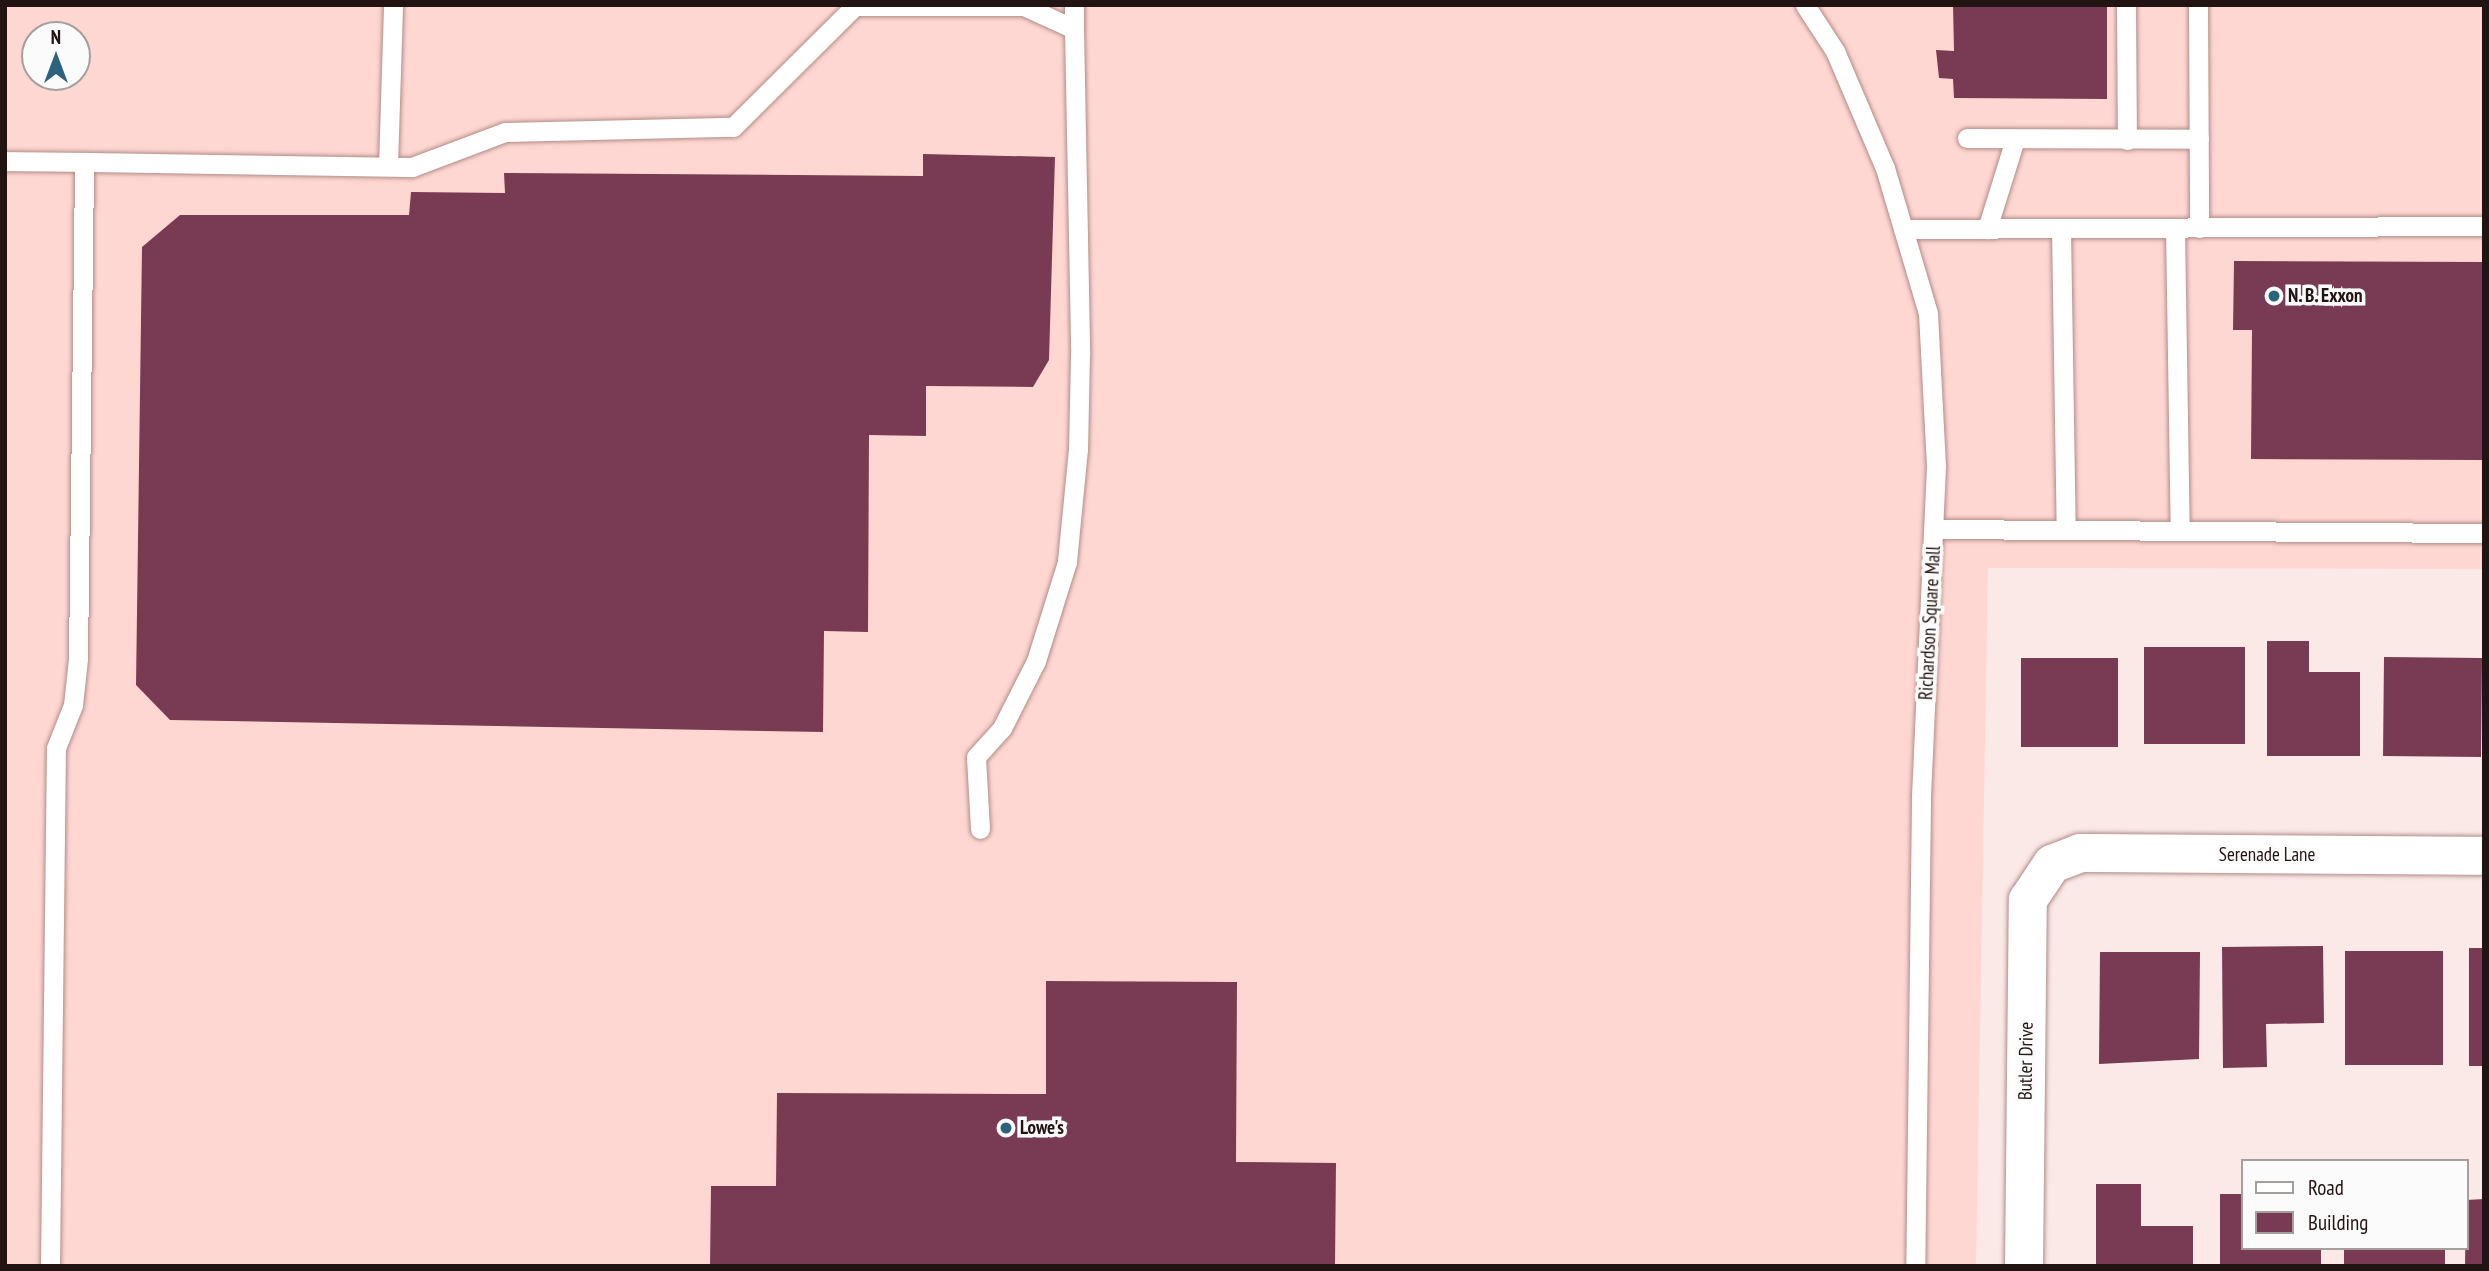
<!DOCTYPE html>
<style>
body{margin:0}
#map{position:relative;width:2489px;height:1271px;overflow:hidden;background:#fae9e7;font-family:"PT Sans Narrow",sans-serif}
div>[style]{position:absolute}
.built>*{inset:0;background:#ffd7d2}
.building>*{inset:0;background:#783b53}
.roads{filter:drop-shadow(0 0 2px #b18c87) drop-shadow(0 0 2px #b18c87)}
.service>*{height:19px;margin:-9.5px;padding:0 9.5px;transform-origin:9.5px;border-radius:9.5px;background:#fff}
.minor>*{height:38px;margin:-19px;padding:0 19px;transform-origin:19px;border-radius:19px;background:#fff}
.dots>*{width:19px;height:19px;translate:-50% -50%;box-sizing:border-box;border:4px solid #fafbfa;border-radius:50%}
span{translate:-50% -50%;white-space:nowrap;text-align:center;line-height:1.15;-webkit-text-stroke:7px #fafbfa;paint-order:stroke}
.poi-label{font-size:19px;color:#221412;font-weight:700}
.left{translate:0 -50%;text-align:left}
.street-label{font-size:19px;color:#221412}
.frame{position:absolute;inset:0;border:7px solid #221412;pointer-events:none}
.legend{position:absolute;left:2241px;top:1159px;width:228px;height:91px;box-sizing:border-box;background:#fafbfa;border:2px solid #a49f9d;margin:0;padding:9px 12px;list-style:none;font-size:21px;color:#221412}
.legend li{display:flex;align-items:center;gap:14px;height:35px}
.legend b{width:35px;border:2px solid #a49f9d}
.north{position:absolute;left:21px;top:21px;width:70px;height:70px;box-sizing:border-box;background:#fafbfa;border:2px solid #a49f9d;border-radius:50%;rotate:0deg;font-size:19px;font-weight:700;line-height:28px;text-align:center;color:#221412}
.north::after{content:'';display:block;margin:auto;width:24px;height:32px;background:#2c627d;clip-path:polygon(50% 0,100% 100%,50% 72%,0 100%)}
</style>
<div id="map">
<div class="built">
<i style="clip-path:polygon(evenodd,5px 5px,2484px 5px,2484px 569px,1988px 568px,1976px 1266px,5px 1266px,5px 5px,35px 35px,77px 35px,77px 77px,35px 77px,35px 35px)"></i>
</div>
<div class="building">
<i style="clip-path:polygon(1953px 5px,2107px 5px,2107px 99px,1954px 98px,1953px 79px,1939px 78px,1936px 50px,1954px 51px)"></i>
<i style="clip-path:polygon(923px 154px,1055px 157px,1049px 360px,1033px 387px,926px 386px,926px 436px,869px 435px,868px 632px,824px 631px,823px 732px,170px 720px,136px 685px,142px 247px,180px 215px,409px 215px,411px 192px,505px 193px,504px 173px,923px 176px)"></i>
<i style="clip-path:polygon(2234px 261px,2484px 262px,2484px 460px,2251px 459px,2252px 330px,2233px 330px)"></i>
<i style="clip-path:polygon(2267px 641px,2309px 641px,2309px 672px,2360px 672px,2360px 756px,2267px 756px)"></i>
<i style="clip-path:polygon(2144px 647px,2245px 647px,2245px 744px,2144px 744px)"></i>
<i style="clip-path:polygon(2384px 657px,2482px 658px,2481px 757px,2383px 756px)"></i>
<i style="clip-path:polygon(2021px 658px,2118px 658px,2118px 747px,2021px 747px)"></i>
<i style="clip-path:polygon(2323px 946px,2324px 1023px,2266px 1024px,2267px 1067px,2223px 1068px,2222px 947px)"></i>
<i style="clip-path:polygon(2469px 948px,2484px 948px,2484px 1066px,2469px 1066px)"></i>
<i style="clip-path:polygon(2345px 951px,2443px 951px,2443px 1065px,2345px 1065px)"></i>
<i style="clip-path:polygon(2100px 952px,2200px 952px,2199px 1059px,2099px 1064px)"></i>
<i style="clip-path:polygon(1046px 981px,1237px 982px,1236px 1162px,1336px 1163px,1335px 1266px,710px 1266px,711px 1186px,776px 1186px,777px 1093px,1046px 1094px)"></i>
<i style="clip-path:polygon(2096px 1184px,2141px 1184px,2141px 1226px,2193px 1226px,2193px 1266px,2096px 1266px)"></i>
<i style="clip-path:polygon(2220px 1194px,2242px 1194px,2242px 1248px,2321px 1248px,2321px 1266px,2220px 1266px)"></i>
<i style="clip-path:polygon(2484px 1199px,2484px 1266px,2465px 1266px,2466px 1200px)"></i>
<i style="clip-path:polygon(2344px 1248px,2445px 1248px,2445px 1266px,2344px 1266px)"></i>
</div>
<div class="roads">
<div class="service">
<i style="left:1805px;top:5px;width:55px;rotate:56.9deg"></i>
<i style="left:1835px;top:51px;width:127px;rotate:66.9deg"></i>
<i style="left:1885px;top:168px;width:151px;rotate:73.5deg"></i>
<i style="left:1928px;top:313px;width:153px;rotate:87deg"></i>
<i style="left:1936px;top:466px;width:334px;rotate:92.6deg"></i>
<i style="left:1921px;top:800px;width:466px;rotate:90.7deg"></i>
<i style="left:2126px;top:5px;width:135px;rotate:89.6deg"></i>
<i style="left:2198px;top:5px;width:223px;rotate:89.7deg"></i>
<i style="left:1074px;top:29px;width:24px;rotate:-90deg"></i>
<i style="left:1967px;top:138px;width:232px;rotate:0.2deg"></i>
<i style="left:5px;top:161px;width:79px;rotate:0.7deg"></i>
<i style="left:388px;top:166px;width:161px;rotate:-88.2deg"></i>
<i style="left:2061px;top:228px;width:302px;rotate:89.1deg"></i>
<i style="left:2175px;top:228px;width:303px;rotate:89.1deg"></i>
<i style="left:1903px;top:229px;width:581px;rotate:-0.3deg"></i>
<i style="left:1987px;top:229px;width:94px;rotate:-72.7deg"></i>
<i style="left:1934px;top:529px;width:550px;rotate:0.42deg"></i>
<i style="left:50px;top:1266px;width:518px;rotate:-89.34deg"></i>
<i style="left:56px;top:748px;width:46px;rotate:-68.4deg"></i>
<i style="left:73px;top:705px;width:46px;rotate:-83.8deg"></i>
<i style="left:78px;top:659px;width:497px;rotate:-89.3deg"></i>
<i style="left:84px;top:162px;width:328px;rotate:0.9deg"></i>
<i style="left:412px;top:167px;width:99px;rotate:-20.6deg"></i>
<i style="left:505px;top:132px;width:228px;rotate:-1.3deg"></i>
<i style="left:733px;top:127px;width:172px;rotate:-44.8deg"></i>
<i style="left:855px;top:6px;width:169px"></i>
<i style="left:1024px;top:6px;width:55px;rotate:24.7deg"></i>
<i style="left:1074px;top:29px;width:326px;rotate:88.9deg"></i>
<i style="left:1080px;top:355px;width:94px;rotate:91.2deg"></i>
<i style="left:1078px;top:449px;width:114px;rotate:95.6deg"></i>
<i style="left:1067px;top:562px;width:104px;rotate:107.4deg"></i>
<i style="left:1036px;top:661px;width:75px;rotate:116.9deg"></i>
<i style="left:1002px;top:728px;width:39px;rotate:132deg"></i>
<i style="left:976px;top:757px;width:72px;rotate:86.8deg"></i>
</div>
<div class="minor">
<i style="left:2024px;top:1266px;width:366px;rotate:-89.4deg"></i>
<i style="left:2028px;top:900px;width:43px;rotate:-56.3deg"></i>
<i style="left:2052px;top:864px;width:30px;rotate:-21deg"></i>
<i style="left:2080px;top:853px;width:404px;rotate:0.4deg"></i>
</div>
</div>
<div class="dots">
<i style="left:2274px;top:296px;background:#2c627d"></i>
<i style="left:1006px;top:1128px;background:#2c627d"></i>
</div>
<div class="poi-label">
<span class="left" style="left:2288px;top:296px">N. B. Exxon</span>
<span class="left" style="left:1020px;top:1128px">Lowe's</span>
</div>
<div class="street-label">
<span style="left:1930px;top:623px;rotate:-87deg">Richardson Square Mall</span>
<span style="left:2267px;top:855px">Serenade Lane</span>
<span style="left:2026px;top:1061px;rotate:-89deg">Butler Drive</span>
</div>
<div class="frame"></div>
<ul class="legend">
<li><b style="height:9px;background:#fff"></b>Road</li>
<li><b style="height:19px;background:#783b53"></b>Building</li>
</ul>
<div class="north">N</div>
</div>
